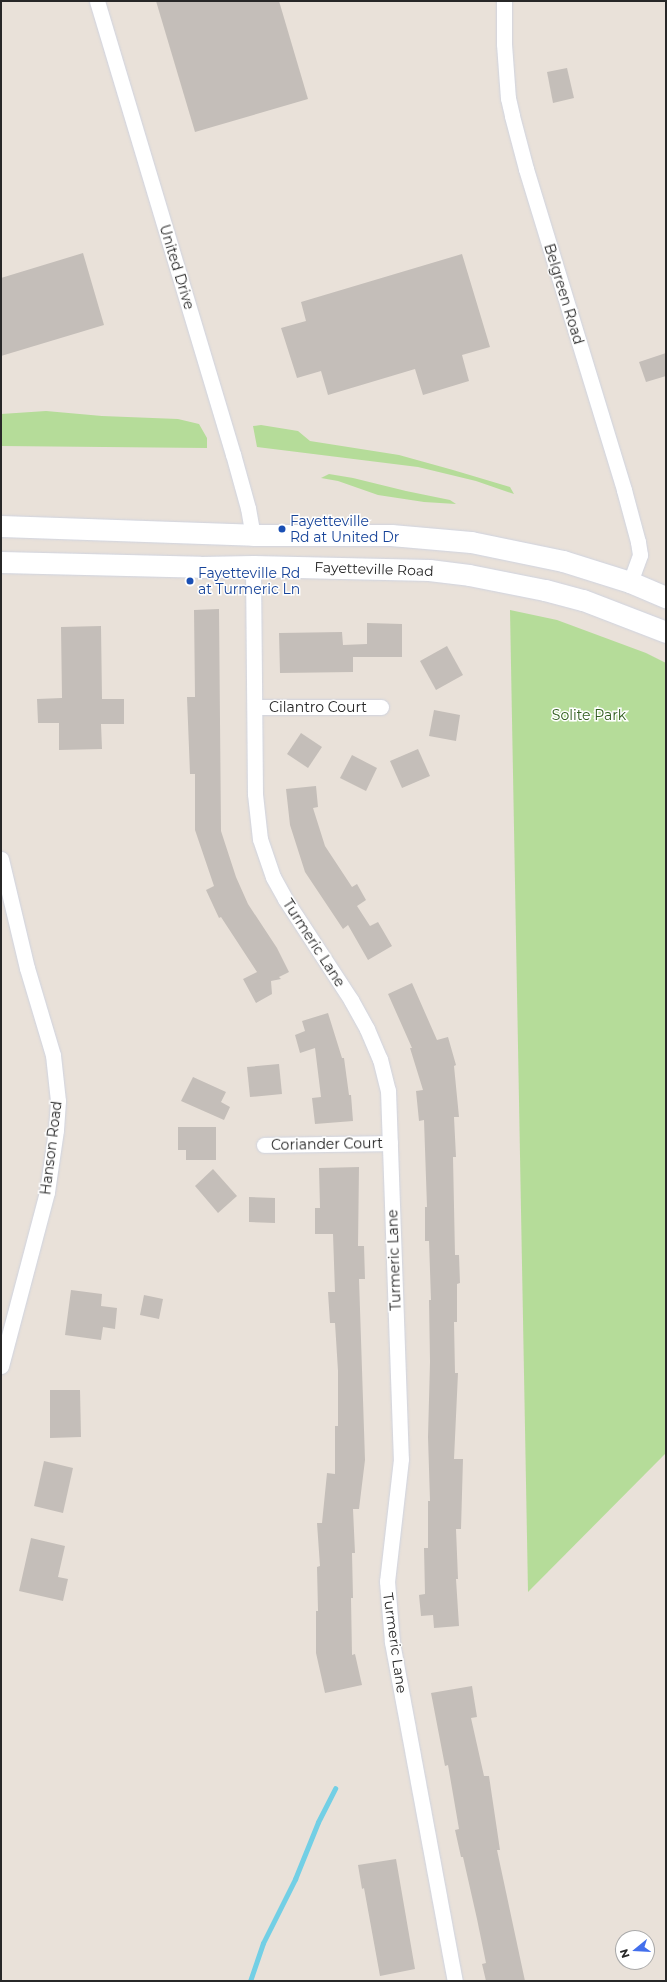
<!DOCTYPE html>
<style>
body{margin:0}
#map{position:relative;width:667px;height:1982px;overflow:hidden;background:#e9e1d9;font-family:Montserrat,sans-serif}
div>[style]{position:absolute}
.green>*{inset:0;background:#b5dc99}
.stream>*{height:5px;margin:-2.5px;padding:0 2.5px;transform-origin:2.5px;border-radius:2.5px;background:#72cfe5}
.building>*{inset:0;background:#c4beb9}
.roads{filter:drop-shadow(0 0 1px #cfd3df) drop-shadow(0 0 1px #cfd3df)}
.minor>*{height:15px;margin:-7.5px;padding:0 7.5px;transform-origin:7.5px;border-radius:7.5px;background:#fff}
.secondary>*{height:21px;margin:-10.5px;padding:0 10.5px;transform-origin:10.5px;border-radius:10.5px;background:#fff}
.dots>*{width:11px;height:11px;translate:-50% -50%;box-sizing:border-box;border:2px solid #fff;border-radius:50%}
span{translate:-50% -50%;white-space:nowrap;text-align:center;line-height:1.15;-webkit-text-stroke:3px #fff;paint-order:stroke}
.street-label{font-size:14px;color:#272727}
.transit-label{font-size:14px;color:#164399}
.left{translate:0 -50%;text-align:left}
.park-label{font-size:14px;color:#305d1e}
.frame{position:absolute;inset:0;border:2px solid #272727;pointer-events:none}
.north{position:absolute;left:615px;top:1930px;width:40px;height:40px;box-sizing:border-box;background:#fff;border:1px solid #a9a9a9;border-radius:50%;rotate:252deg;font-size:11px;font-weight:700;line-height:16px;text-align:center;color:#272727}
.north::after{content:'';display:block;margin:auto;width:14px;height:18px;background:#436fec;clip-path:polygon(50% 0,100% 100%,50% 72%,0 100%)}
</style>
<div id="map">
<div class="green">
<i style="clip-path:polygon(46px 411px,102px 416px,178px 419px,199px 424px,207px 438px,207px 448px,1px 446px,1px 414px)"></i>
<i style="clip-path:polygon(261px 425px,298px 431px,310px 441px,399px 455px,453px 470px,510px 487px,514px 494px,476px 481px,418px 467px,257px 447px,253px 426px)"></i>
<i style="clip-path:polygon(329px 474px,353px 478px,406px 491px,450px 500px,456px 504px,424px 502px,378px 495px,338px 481px,321px 478px)"></i>
<i style="clip-path:polygon(510px 610px,557px 620px,646px 653px,666px 663px,666px 1453px,528px 1592px)"></i>
</div>
<div class="stream">
<i style="left:250px;top:1981px;width:40px;rotate:-71.1deg"></i>
<i style="left:263px;top:1943px;width:72px;rotate:-63.4deg"></i>
<i style="left:295px;top:1879px;width:61px;rotate:-68deg"></i>
<i style="left:318px;top:1822px;width:38px;rotate:-63deg"></i>
</div>
<div class="building">
<i style="clip-path:polygon(156px 1px,279px 1px,308px 99px,195px 132px)"></i>
<i style="clip-path:polygon(567px 68px,574px 98px,553px 103px,547px 72px)"></i>
<i style="clip-path:polygon(83px 253px,104px 325px,1px 356px,1px 278px)"></i>
<i style="clip-path:polygon(462px 254px,490px 347px,462px 355px,469px 381px,423px 395px,415px 369px,328px 395px,321px 371px,297px 378px,281px 328px,306px 321px,301px 302px)"></i>
<i style="clip-path:polygon(666px 353px,666px 376px,646px 382px,639px 362px)"></i>
<i style="clip-path:polygon(219px 609px,221px 831px,236px 877px,248px 904px,277px 948px,289px 972px,279px 977px,281px 979px,271px 981px,272px 994px,256px 1003px,243px 979px,257px 972px,221px 917px,219px 918px,206px 890px,214px 886px,195px 830px,195px 774px,190px 774px,187px 697px,195px 697px,194px 610px)"></i>
<i style="clip-path:polygon(367px 623px,402px 624px,402px 657px,353px 657px,353px 672px,280px 673px,279px 633px,342px 632px,343px 645px,367px 644px)"></i>
<i style="clip-path:polygon(101px 626px,102px 699px,124px 699px,124px 724px,101px 724px,102px 749px,59px 750px,59px 723px,38px 723px,37px 699px,62px 698px,61px 627px)"></i>
<i style="clip-path:polygon(447px 646px,463px 675px,436px 690px,420px 661px)"></i>
<i style="clip-path:polygon(434px 710px,460px 715px,456px 741px,429px 736px)"></i>
<i style="clip-path:polygon(301px 733px,322px 747px,308px 768px,287px 754px)"></i>
<i style="clip-path:polygon(418px 749px,430px 776px,402px 788px,390px 761px)"></i>
<i style="clip-path:polygon(352px 755px,377px 768px,366px 791px,340px 778px)"></i>
<i style="clip-path:polygon(316px 786px,318px 807px,313px 808px,325px 846px,352px 887px,357px 884px,366px 900px,357px 906px,370px 926px,378px 922px,392px 946px,368px 960px,348px 925px,343px 929px,305px 872px,290px 825px,286px 789px)"></i>
<i style="clip-path:polygon(412px 983px,437px 1040px,448px 1037px,456px 1065px,454px 1066px,459px 1117px,454px 1117px,456px 1157px,453px 1157px,455px 1255px,459px 1255px,460px 1283px,457px 1284px,457px 1322px,454px 1322px,455px 1373px,458px 1373px,454px 1459px,463px 1459px,461px 1529px,456px 1529px,458px 1579px,456px 1579px,459px 1626px,434px 1628px,433px 1615px,421px 1616px,419px 1595px,425px 1594px,424px 1548px,428px 1548px,428px 1501px,430px 1501px,428px 1437px,430px 1362px,429px 1300px,431px 1300px,429px 1241px,425px 1241px,425px 1207px,427px 1207px,424px 1120px,419px 1121px,416px 1091px,423px 1090px,410px 1048px,412px 1048px,388px 994px)"></i>
<i style="clip-path:polygon(328px 1013px,342px 1058px,344px 1058px,349px 1095px,351px 1095px,353px 1121px,315px 1124px,312px 1098px,321px 1097px,315px 1048px,300px 1053px,295px 1035px,305px 1031px,302px 1021px)"></i>
<i style="clip-path:polygon(279px 1064px,282px 1094px,250px 1097px,247px 1067px)"></i>
<i style="clip-path:polygon(193px 1077px,226px 1092px,221px 1102px,230px 1107px,224px 1120px,181px 1101px)"></i>
<i style="clip-path:polygon(178px 1127px,216px 1127px,216px 1160px,186px 1160px,186px 1150px,178px 1150px)"></i>
<i style="clip-path:polygon(359px 1167px,358px 1246px,364px 1246px,365px 1279px,359px 1279px,365px 1460px,359px 1509px,353px 1509px,355px 1553px,352px 1553px,353px 1598px,351px 1598px,352px 1655px,355px 1654px,362px 1685px,325px 1693px,316px 1653px,316px 1611px,318px 1611px,317px 1567px,320px 1566px,317px 1523px,322px 1523px,327px 1473px,335px 1474px,335px 1426px,338px 1426px,338px 1371px,335px 1323px,330px 1323px,328px 1292px,335px 1292px,333px 1234px,315px 1234px,315px 1208px,320px 1208px,319px 1168px)"></i>
<i style="clip-path:polygon(213px 1169px,237px 1196px,218px 1213px,195px 1186px)"></i>
<i style="clip-path:polygon(249px 1197px,275px 1198px,275px 1223px,249px 1222px)"></i>
<i style="clip-path:polygon(71px 1290px,102px 1294px,101px 1306px,117px 1308px,115px 1329px,103px 1327px,101px 1340px,65px 1335px)"></i>
<i style="clip-path:polygon(144px 1295px,163px 1299px,159px 1319px,140px 1315px)"></i>
<i style="clip-path:polygon(50px 1390px,80px 1390px,81px 1437px,50px 1438px)"></i>
<i style="clip-path:polygon(44px 1461px,73px 1468px,63px 1513px,34px 1506px)"></i>
<i style="clip-path:polygon(31px 1538px,65px 1546px,58px 1577px,68px 1579px,63px 1601px,19px 1591px)"></i>
<i style="clip-path:polygon(472px 1686px,477px 1717px,471px 1718px,484px 1776px,489px 1776px,500px 1850px,497px 1850px,525px 1981px,486px 1981px,482px 1964px,486px 1963px,477px 1919px,463px 1857px,461px 1857px,455px 1830px,459px 1829px,448px 1765px,445px 1766px,431px 1693px)"></i>
<i style="clip-path:polygon(396px 1859px,415px 1969px,380px 1976px,364px 1888px,362px 1889px,358px 1865px)"></i>
</div>
<div class="roads">
<div class="minor">
<i style="left:97px;top:1px;width:473px;rotate:73.3deg"></i>
<i style="left:233px;top:454px;width:56px;rotate:74.5deg"></i>
<i style="left:248px;top:508px;width:27px;rotate:80deg"></i>
<i style="left:504px;top:1px;width:43px;rotate:90deg"></i>
<i style="left:504px;top:44px;width:54px;rotate:85.8deg"></i>
<i style="left:508px;top:98px;width:18px;rotate:77deg"></i>
<i style="left:512px;top:116px;width:55px;rotate:75.2deg"></i>
<i style="left:526px;top:169px;width:336px;rotate:73deg"></i>
<i style="left:624px;top:490px;width:54px;rotate:74.9deg"></i>
<i style="left:638px;top:542px;width:13px;rotate:81deg"></i>
<i style="left:640px;top:555px;width:29px;rotate:110deg"></i>
<i style="left:253px;top:566px;width:228px;rotate:89.5deg"></i>
<i style="left:255px;top:794px;width:45px;rotate:83.7deg"></i>
<i style="left:260px;top:839px;width:40px;rotate:71.1deg"></i>
<i style="left:273px;top:877px;width:25px;rotate:61deg"></i>
<i style="left:285px;top:899px;width:121px;rotate:56.8deg"></i>
<i style="left:351px;top:1000px;width:33px;rotate:61deg"></i>
<i style="left:367px;top:1029px;width:33px;rotate:67deg"></i>
<i style="left:380px;top:1059px;width:32px;rotate:76deg"></i>
<i style="left:388px;top:1090px;width:369px;rotate:88deg"></i>
<i style="left:401px;top:1459px;width:123px;rotate:96.5deg"></i>
<i style="left:387px;top:1581px;width:61px;rotate:85.3deg"></i>
<i style="left:392px;top:1642px;width:345px;rotate:79.5deg"></i>
<i style="left:255px;top:707px;width:126px"></i>
<i style="left:1px;top:859px;width:112px;rotate:76.6deg"></i>
<i style="left:27px;top:968px;width:91px;rotate:73.4deg"></i>
<i style="left:53px;top:1055px;width:46px;rotate:83.8deg"></i>
<i style="left:58px;top:1101px;width:29px;rotate:94deg"></i>
<i style="left:56px;top:1130px;width:63px;rotate:98.3deg"></i>
<i style="left:47px;top:1192px;width:180px;rotate:104.8deg"></i>
<i style="left:264px;top:1145px;width:126px;rotate:-0.9deg"></i>
</div>
<div class="secondary">
<i style="left:1px;top:526px;width:252px;rotate:2deg"></i>
<i style="left:253px;top:535px;width:138px"></i>
<i style="left:391px;top:535px;width:80px;rotate:5deg"></i>
<i style="left:471px;top:542px;width:94px;rotate:11.7deg"></i>
<i style="left:563px;top:561px;width:70px;rotate:17.4deg"></i>
<i style="left:630px;top:582px;width:39px;rotate:23deg"></i>
<i style="left:1px;top:562px;width:199px;rotate:1.4deg"></i>
<i style="left:200px;top:567px;width:53px;rotate:-1.1deg"></i>
<i style="left:253px;top:566px;width:176px;rotate:1.3deg"></i>
<i style="left:429px;top:570px;width:40px;rotate:7.1deg"></i>
<i style="left:469px;top:575px;width:77px;rotate:11.2deg"></i>
<i style="left:545px;top:590px;width:39px;rotate:15deg"></i>
<i style="left:583px;top:600px;width:89px;rotate:21.1deg"></i>
</div>
</div>
<div class="dots">
<i style="left:282px;top:529px;background:#1a4fb4"></i>
<i style="left:190px;top:581px;background:#1a4fb4"></i>
</div>
<div class="street-label">
<span style="left:177px;top:267px;rotate:73deg">United Drive</span>
<span style="left:564px;top:294px;rotate:73deg">Belgreen Road</span>
<span style="left:374px;top:569px;rotate:2deg">Fayetteville Road</span>
<span style="left:318px;top:707px">Cilantro Court</span>
<span style="left:314px;top:943px;rotate:57deg">Turmeric Lane</span>
<span style="left:327px;top:1144px;rotate:-1deg">Coriander Court</span>
<span style="left:51px;top:1148px;rotate:-83deg">Hanson Road</span>
<span style="left:394px;top:1260px;rotate:-92deg">Turmeric Lane</span>
<span style="left:395px;top:1643px;rotate:82deg">Turmeric Lane</span>
</div>
<div class="transit-label">
<span class="left" style="left:290px;top:529px">Fayetteville<br>Rd at United Dr</span>
<span class="left" style="left:198px;top:581px">Fayetteville Rd<br>at Turmeric Ln</span>
</div>
<div class="park-label">
<span style="left:589px;top:715px">Solite Park</span>
</div>
<div class="frame"></div>
<div class="north">N</div>
</div>
